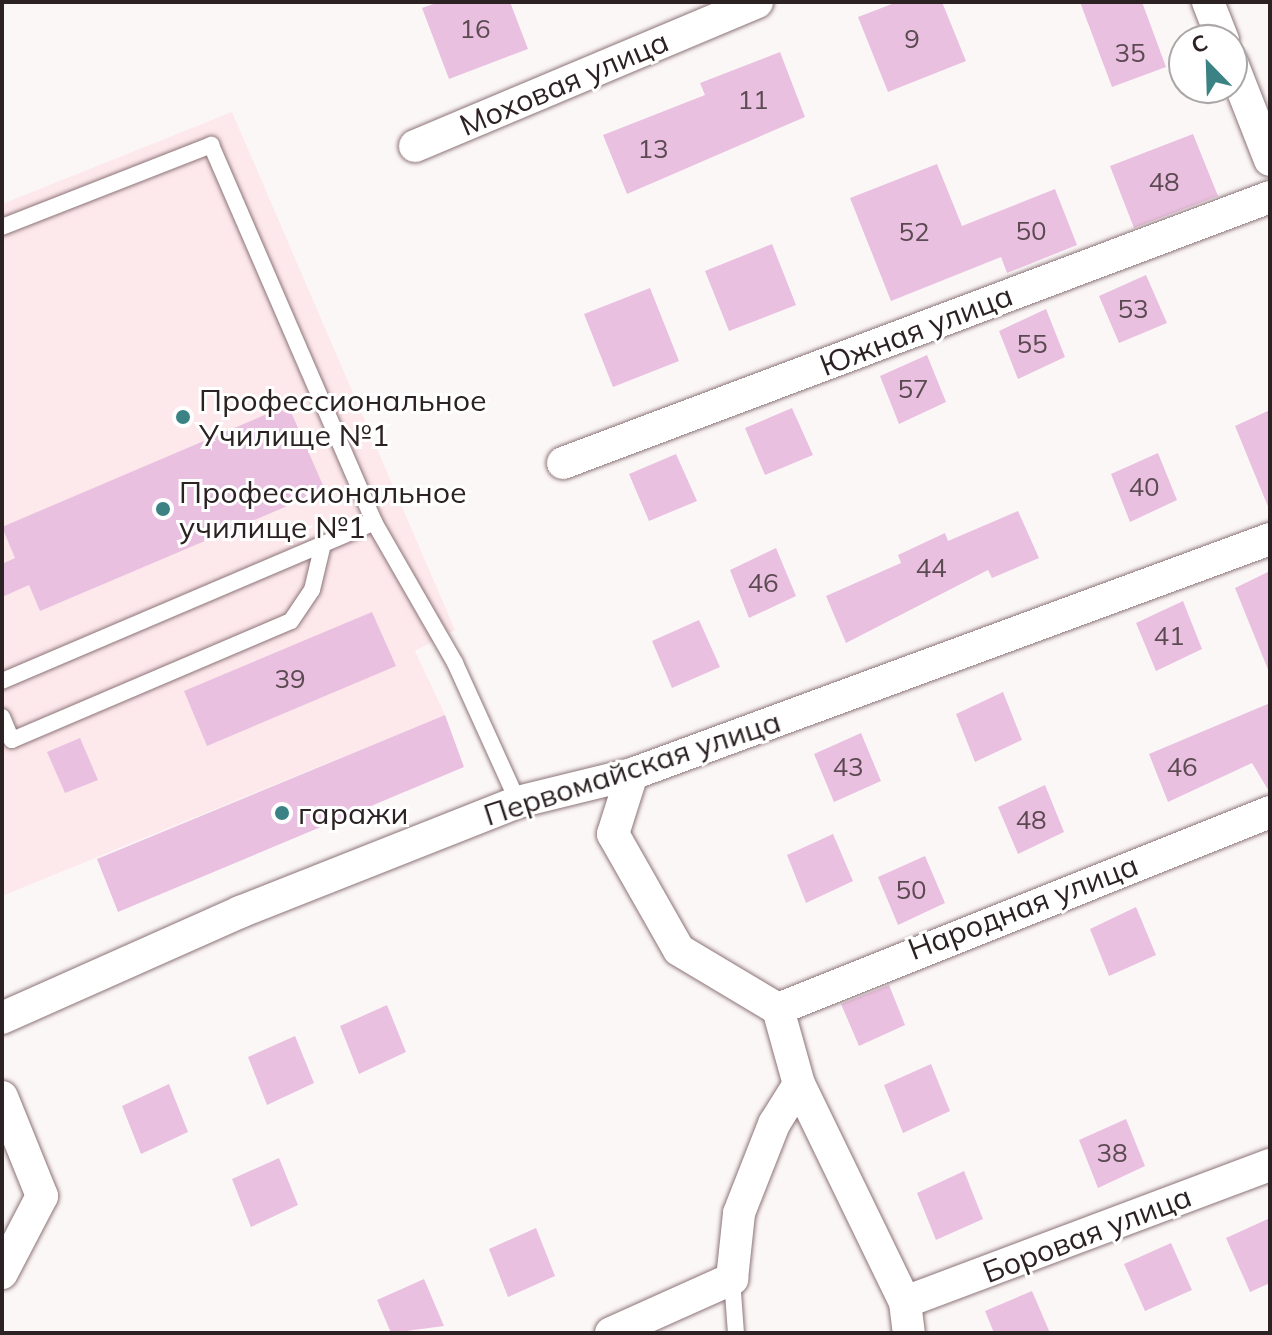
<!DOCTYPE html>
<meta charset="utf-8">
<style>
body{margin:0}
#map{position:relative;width:1272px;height:1335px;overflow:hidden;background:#fcf7f7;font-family:Mulish,sans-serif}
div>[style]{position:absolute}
.built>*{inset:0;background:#fde8eb}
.building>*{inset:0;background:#eac0e0}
.roads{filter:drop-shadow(0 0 2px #8c7478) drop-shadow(0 0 2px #8c7478)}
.lane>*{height:16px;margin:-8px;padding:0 8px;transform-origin:8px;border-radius:8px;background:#fff}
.street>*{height:32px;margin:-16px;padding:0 16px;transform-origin:16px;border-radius:16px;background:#fff}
.dots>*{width:22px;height:22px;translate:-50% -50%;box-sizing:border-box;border:4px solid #fff;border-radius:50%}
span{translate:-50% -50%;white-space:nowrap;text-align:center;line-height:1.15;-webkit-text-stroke:6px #fff;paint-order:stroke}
.number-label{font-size:26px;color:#5c4a52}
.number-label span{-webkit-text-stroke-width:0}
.street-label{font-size:30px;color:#2c2223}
.poi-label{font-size:30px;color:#2c2223}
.left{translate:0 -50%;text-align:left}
.frame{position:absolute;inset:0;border:4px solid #2c2223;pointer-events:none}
.north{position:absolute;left:1168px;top:24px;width:80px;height:80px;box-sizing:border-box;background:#fff;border:2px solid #aba7a7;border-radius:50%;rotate:337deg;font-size:22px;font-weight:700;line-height:32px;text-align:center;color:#2c2223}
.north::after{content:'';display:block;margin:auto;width:28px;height:36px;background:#3a8283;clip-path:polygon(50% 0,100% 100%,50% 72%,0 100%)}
</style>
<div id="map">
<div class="built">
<i style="clip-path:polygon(232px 112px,455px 630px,415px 651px,445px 715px,2px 896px,2px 204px)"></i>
</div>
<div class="building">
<i style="clip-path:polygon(439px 2px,510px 2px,528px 49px,449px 79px,422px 8px)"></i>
<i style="clip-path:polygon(897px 2px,942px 2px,966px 61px,888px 92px,858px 17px)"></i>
<i style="clip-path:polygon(1080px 2px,1142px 2px,1166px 67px,1112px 87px)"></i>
<i style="clip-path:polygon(780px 52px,805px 117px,627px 194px,603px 135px,705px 95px,700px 83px)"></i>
<i style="clip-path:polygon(1193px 134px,1218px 196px,1134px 228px,1110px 166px)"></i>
<i style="clip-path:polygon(937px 164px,962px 226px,1055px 189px,1077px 245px,1007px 273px,1001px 257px,891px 301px,850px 198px)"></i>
<i style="clip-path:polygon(772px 244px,796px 305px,729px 331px,705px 271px)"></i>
<i style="clip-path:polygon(1146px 275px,1167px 323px,1119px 343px,1099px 296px)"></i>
<i style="clip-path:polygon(650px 288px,679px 361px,613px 387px,584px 314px)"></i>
<i style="clip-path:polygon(1046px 309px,1065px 357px,1018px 379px,999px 331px)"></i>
<i style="clip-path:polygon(927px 355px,946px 402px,899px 424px,880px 376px)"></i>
<i style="clip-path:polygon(288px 405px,325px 490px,40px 611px,29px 585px,2px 597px,2px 564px,15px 558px,2px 527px)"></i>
<i style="clip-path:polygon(792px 408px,813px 455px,765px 475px,745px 428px)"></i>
<i style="clip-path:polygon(1270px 410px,1270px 508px,1269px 509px,1235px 426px)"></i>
<i style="clip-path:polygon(1158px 453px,1177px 500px,1130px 522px,1111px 474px)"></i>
<i style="clip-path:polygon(676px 454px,697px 501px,649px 521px,629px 474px)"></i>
<i style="clip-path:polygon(1018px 511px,1039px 558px,992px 578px,988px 570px,846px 643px,826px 596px,901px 563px,898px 555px,945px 533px,948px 541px)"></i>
<i style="clip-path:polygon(776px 548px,796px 596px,749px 618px,730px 570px)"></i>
<i style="clip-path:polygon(1270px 571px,1270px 672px,1269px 672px,1235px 588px)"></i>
<i style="clip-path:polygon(1183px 601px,1202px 649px,1156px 671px,1136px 623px)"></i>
<i style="clip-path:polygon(372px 612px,396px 666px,207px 746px,184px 691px)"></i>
<i style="clip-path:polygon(699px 620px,720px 667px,672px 688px,652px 641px)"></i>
<i style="clip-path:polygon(1003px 692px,1022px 740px,975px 762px,956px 714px)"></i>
<i style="clip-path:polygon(1270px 703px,1270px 793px,1252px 763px,1168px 802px,1149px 754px)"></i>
<i style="clip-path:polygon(445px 715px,464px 767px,118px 912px,97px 859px)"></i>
<i style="clip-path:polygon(861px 733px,881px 781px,834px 802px,814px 754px)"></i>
<i style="clip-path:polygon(80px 738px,98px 780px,65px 793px,47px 752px)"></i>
<i style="clip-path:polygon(1045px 785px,1064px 832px,1018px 854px,998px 807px)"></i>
<i style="clip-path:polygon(833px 834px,853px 881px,806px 903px,787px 855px)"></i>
<i style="clip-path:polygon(925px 856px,945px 903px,898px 925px,878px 877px)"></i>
<i style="clip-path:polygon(1136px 907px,1156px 955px,1109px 976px,1090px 929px)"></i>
<i style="clip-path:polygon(889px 985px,905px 1025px,859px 1046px,841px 1004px)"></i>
<i style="clip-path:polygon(387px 1005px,406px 1052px,359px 1074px,340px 1026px)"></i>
<i style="clip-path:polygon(295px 1036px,314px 1083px,267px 1105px,248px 1057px)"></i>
<i style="clip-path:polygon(931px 1064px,950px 1111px,903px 1133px,884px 1085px)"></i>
<i style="clip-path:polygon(169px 1084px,188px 1132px,141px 1154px,122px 1106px)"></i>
<i style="clip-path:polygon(1126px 1119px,1145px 1166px,1098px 1188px,1079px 1140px)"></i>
<i style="clip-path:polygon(279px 1158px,298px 1205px,251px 1227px,232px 1179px)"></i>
<i style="clip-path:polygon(964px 1171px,983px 1219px,936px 1240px,917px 1193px)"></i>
<i style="clip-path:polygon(1270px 1218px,1270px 1283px,1250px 1292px,1226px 1238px)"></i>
<i style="clip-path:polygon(536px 1228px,555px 1276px,508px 1297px,489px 1249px)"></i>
<i style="clip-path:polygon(1171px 1243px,1192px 1290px,1145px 1311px,1124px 1264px)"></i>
<i style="clip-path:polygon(424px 1279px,444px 1326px,391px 1333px,377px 1300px)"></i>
<i style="clip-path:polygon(1032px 1291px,1050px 1333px,994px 1333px,985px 1311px)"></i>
</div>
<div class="roads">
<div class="lane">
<i style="left:2px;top:227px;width:225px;rotate:-21.4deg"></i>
<i style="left:211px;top:145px;width:411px;rotate:66.6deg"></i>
<i style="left:374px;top:522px;width:163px;rotate:60.1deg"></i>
<i style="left:455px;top:663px;width:153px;rotate:65.6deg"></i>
<i style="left:2px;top:681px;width:405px;rotate:-23.1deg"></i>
<i style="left:2px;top:717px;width:25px;rotate:67deg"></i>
<i style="left:12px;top:740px;width:303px;rotate:-23.1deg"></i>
<i style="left:291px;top:621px;width:37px;rotate:-56deg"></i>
<i style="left:312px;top:590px;width:47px;rotate:-76.6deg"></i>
<i style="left:732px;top:1279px;width:54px;rotate:85.8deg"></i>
</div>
<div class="street">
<i style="left:1208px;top:2px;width:41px;rotate:68.5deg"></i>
<i style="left:1232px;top:63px;width:104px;rotate:68.6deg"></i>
<i style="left:415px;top:146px;width:371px;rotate:-22.8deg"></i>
<i style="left:563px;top:463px;width:755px;rotate:-20.62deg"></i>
<i style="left:632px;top:774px;width:63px;rotate:107.6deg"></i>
<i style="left:613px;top:834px;width:133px;rotate:60.4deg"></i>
<i style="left:679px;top:950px;width:115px;rotate:30.8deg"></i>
<i style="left:778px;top:1009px;width:78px;rotate:74.4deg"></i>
<i style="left:799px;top:1084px;width:242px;rotate:64.1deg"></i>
<i style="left:905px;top:1302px;width:31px;rotate:83deg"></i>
<i style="left:778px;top:1009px;width:530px;rotate:-21.82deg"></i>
<i style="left:2px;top:1018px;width:261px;rotate:-24deg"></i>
<i style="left:240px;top:912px;width:299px;rotate:-21.6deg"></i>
<i style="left:518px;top:802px;width:117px;rotate:-13.8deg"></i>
<i style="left:632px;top:774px;width:680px;rotate:-20.22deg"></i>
<i style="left:2px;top:1097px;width:107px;rotate:68deg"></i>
<i style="left:42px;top:1196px;width:87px;rotate:117.5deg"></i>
<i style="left:905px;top:1302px;width:390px;rotate:-20.6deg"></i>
<i style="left:611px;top:1333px;width:133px;rotate:-24.1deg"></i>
<i style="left:732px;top:1279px;width:66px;rotate:-83.9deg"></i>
<i style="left:739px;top:1213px;width:96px;rotate:-68.5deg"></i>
<i style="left:774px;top:1124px;width:47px;rotate:-58deg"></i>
</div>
</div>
<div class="dots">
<i style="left:183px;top:417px;background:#3a8283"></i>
<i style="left:163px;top:509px;background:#3a8283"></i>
<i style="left:282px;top:813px;background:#3a8283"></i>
</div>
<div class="number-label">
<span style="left:475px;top:29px">16</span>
<span style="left:912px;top:39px">9</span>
<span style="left:1130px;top:53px">35</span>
<span style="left:753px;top:100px">11</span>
<span style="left:653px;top:149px">13</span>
<span style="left:1164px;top:182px">48</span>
<span style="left:1031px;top:231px">50</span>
<span style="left:914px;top:232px">52</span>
<span style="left:1133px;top:309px">53</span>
<span style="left:1032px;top:344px">55</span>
<span style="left:913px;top:389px">57</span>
<span style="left:1144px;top:487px">40</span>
<span style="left:931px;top:568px">44</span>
<span style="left:763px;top:583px">46</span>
<span style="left:1169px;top:636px">41</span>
<span style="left:290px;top:679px">39</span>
<span style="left:848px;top:767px">43</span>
<span style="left:1182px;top:767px">46</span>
<span style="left:1031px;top:820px">48</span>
<span style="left:911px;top:890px">50</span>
<span style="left:1112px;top:1153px">38</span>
</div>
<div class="street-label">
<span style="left:564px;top:83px;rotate:-23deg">Моховая улица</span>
<span style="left:916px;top:330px;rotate:-21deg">Южная улица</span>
<span style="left:632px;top:768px;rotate:-18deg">Первомайская улица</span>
<span style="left:1023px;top:907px;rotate:-21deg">Народная улица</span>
<span style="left:1087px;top:1234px;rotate:-21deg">Боровая улица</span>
</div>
<div class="poi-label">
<span class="left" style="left:199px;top:417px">Профессиональное<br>Училище №1</span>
<span class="left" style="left:179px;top:509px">Профессиональное<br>училище №1</span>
<span class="left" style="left:298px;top:813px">гаражи</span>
</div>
<div class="frame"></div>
<div class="north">С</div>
</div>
